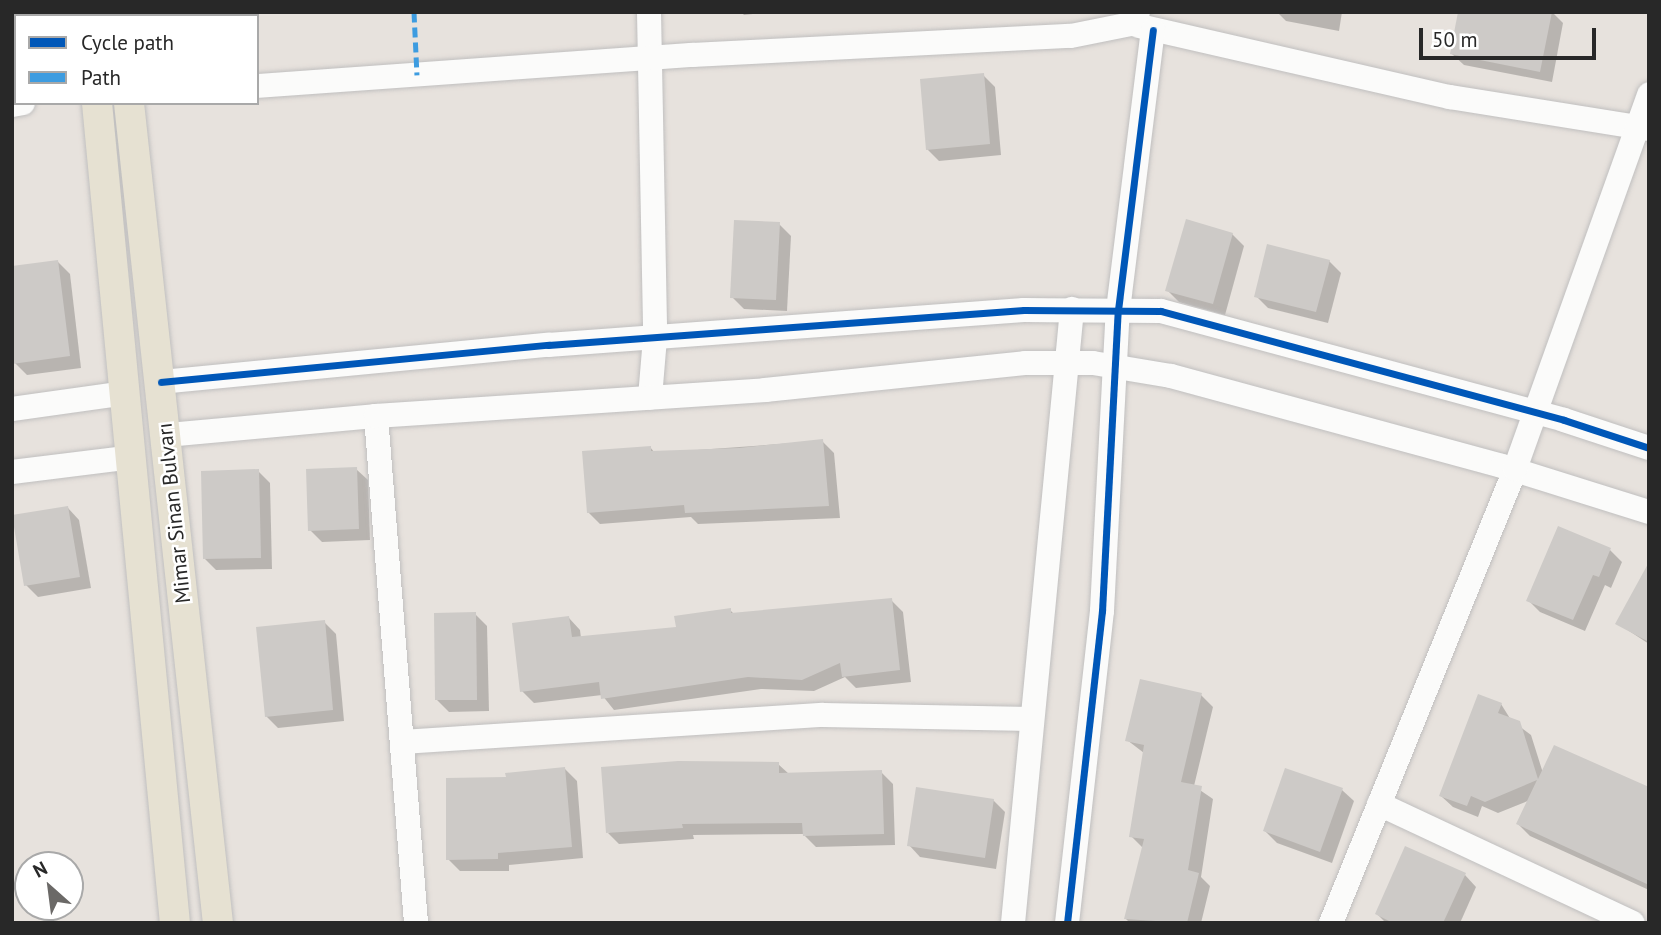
<!DOCTYPE html>
<meta charset="utf-8">
<style>
body{margin:0}
#map{position:relative;width:1661px;height:935px;overflow:hidden;background:#e7e2dd;font-family:"PT Sans",sans-serif}
div>[style]{position:absolute}
.shadow>*{inset:0;background:#0003}
.building>*{inset:0;background:#cdcac7}
.roads{filter:drop-shadow(0 0 2px #c0bfbf) drop-shadow(0 0 2px #c0bfbf)}
.minor>*{height:24px;margin:-12px;padding:0 12px;transform-origin:12px;border-radius:12px;background:#fbfbfa}
.major>*{height:30px;margin:-15px;padding:0 15px;transform-origin:15px;border-radius:15px;background:#e6e1d2}
.quiet>*{height:5px;margin-top:-2.5px;transform-origin:0;background:repeating-linear-gradient(90deg,#3d9ce0 0 10px,transparent 0 15px)}
.cycleway>*{height:7px;margin:-3.5px;padding:0 3.5px;transform-origin:3.5px;border-radius:3.5px;background:#0057b8}
span{translate:-50% -50%;white-space:nowrap;text-align:center;line-height:1.15;-webkit-text-stroke:5px #fff;paint-order:stroke}
.street-label{font-size:21px;color:#282828}
.frame{position:absolute;inset:0;border:14px solid #282828;pointer-events:none}
.legend{position:absolute;left:14px;top:14px;width:245px;height:91px;box-sizing:border-box;background:#fff;border:2px solid #a9a9a9;margin:0;padding:9px 12px;list-style:none;font-size:21px;color:#282828}
.legend li{display:flex;align-items:center;gap:14px;height:35px}
.legend b{width:35px;border:2px solid #a9a9a9}
.north{position:absolute;left:14px;top:851px;width:70px;height:70px;box-sizing:border-box;background:#fff;border:2px solid #a9a9a9;border-radius:50%;rotate:332deg;font-size:19px;font-weight:700;line-height:28px;text-align:center;color:#282828}
.north::after{content:'';display:block;margin:auto;width:24px;height:32px;background:#6b6967;clip-path:polygon(50% 0,100% 100%,50% 72%,0 100%)}
.scale{position:absolute;left:1419px;top:28px;width:177px;height:32px;box-sizing:border-box;border:4px solid #282828;border-top:0;padding-left:9px;font-size:21px;line-height:24px;white-space:nowrap;color:#282828;-webkit-text-stroke:5px #fff;paint-order:stroke}
</style>
<div id="map">
<div class="shadow">
<i style="clip-path:polygon(741px 12px,772px 12px,744px 15px)"></i>
<i style="clip-path:polygon(1277px 12px,1342px 12px,1339px 31px,1286px 21px)"></i>
<i style="clip-path:polygon(1460px 12px,1552px 12px,1563px 23px,1552px 82px,1464px 65px,1452px 54px)"></i>
<i style="clip-path:polygon(983px 75px,995px 87px,1001px 155px,939px 161px,927px 149px)"></i>
<i style="clip-path:polygon(779px 224px,791px 236px,787px 311px,744px 309px,732px 297px)"></i>
<i style="clip-path:polygon(1232px 234px,1244px 246px,1225px 315px,1179px 302px,1167px 290px)"></i>
<i style="clip-path:polygon(1329px 261px,1341px 273px,1328px 323px,1268px 308px,1256px 296px)"></i>
<i style="clip-path:polygon(58px 262px,70px 274px,81px 368px,27px 375px,15px 363px)"></i>
<i style="clip-path:polygon(822px 441px,834px 453px,840px 518px,698px 524px,691px 517px,600px 524px,588px 512px,650px 447px,655px 453px)"></i>
<i style="clip-path:polygon(356px 469px,368px 480px,370px 540px,322px 542px,310px 530px)"></i>
<i style="clip-path:polygon(258px 471px,270px 483px,272px 569px,216px 570px,205px 559px)"></i>
<i style="clip-path:polygon(68px 508px,79px 520px,91px 588px,38px 597px,26px 585px)"></i>
<i style="clip-path:polygon(1610px 550px,1622px 562px,1611px 588px,1605px 585px,1585px 631px,1540px 612px,1528px 600px)"></i>
<i style="clip-path:polygon(1649px 566px,1649px 644px,1617px 623px)"></i>
<i style="clip-path:polygon(891px 600px,903px 612px,911px 682px,856px 688px,845px 677px,814px 691px,761px 689px,614px 710px,602px 695px,534px 703px,522px 691px,569px 618px,580px 630px,581px 638px,677px 628px,730px 610px,734px 614px)"></i>
<i style="clip-path:polygon(475px 614px,487px 626px,489px 711px,449px 712px,437px 700px)"></i>
<i style="clip-path:polygon(324px 622px,336px 634px,344px 721px,278px 728px,266px 716px)"></i>
<i style="clip-path:polygon(1201px 695px,1213px 707px,1194px 786px,1213px 799px,1201px 877px,1210px 886px,1201px 923px,1130px 923px,1126px 919px,1143px 848px,1131px 836px,1144px 753px,1127px 740px)"></i>
<i style="clip-path:polygon(1501px 704px,1511px 720px,1531px 735px,1543px 773px,1649px 790px,1649px 890px,1530px 836px,1518px 824px,1530px 800px,1498px 813px,1482px 806px,1478px 817px,1453px 807px,1441px 796px)"></i>
<i style="clip-path:polygon(778px 764px,789px 774px,881px 772px,893px 784px,895px 845px,816px 847px,803px 834px,693px 835px,694px 839px,619px 844px,608px 833px)"></i>
<i style="clip-path:polygon(565px 769px,577px 781px,583px 858px,509px 865px,509px 871px,460px 871px,448px 859px,507px 779px)"></i>
<i style="clip-path:polygon(1342px 790px,1354px 801px,1332px 863px,1277px 843px,1265px 831px)"></i>
<i style="clip-path:polygon(993px 800px,1005px 812px,996px 869px,920px 857px,909px 845px)"></i>
<i style="clip-path:polygon(1465px 875px,1476px 887px,1460px 923px,1386px 923px,1377px 914px)"></i>
</div>
<div class="building">
<i style="clip-path:polygon(1458px 12px,1552px 12px,1540px 72px,1450px 54px)"></i>
<i style="clip-path:polygon(984px 73px,990px 144px,926px 150px,920px 79px)"></i>
<i style="clip-path:polygon(1186px 219px,1233px 233px,1213px 304px,1165px 291px)"></i>
<i style="clip-path:polygon(734px 220px,780px 222px,776px 300px,730px 298px)"></i>
<i style="clip-path:polygon(1267px 244px,1330px 260px,1316px 312px,1254px 297px)"></i>
<i style="clip-path:polygon(58px 260px,70px 356px,12px 364px,12px 266px)"></i>
<i style="clip-path:polygon(823px 439px,829px 506px,685px 513px,684px 505px,587px 513px,582px 451px,651px 446px,651px 451px,739px 448px)"></i>
<i style="clip-path:polygon(357px 467px,359px 529px,308px 531px,306px 469px)"></i>
<i style="clip-path:polygon(259px 469px,261px 558px,203px 559px,201px 471px)"></i>
<i style="clip-path:polygon(68px 506px,80px 577px,24px 586px,12px 515px)"></i>
<i style="clip-path:polygon(1558px 526px,1611px 548px,1599px 577px,1593px 575px,1573px 620px,1526px 601px)"></i>
<i style="clip-path:polygon(1649px 562px,1649px 642px,1615px 624px)"></i>
<i style="clip-path:polygon(892px 598px,900px 670px,842px 677px,840px 663px,802px 680px,748px 677px,601px 699px,599px 682px,520px 692px,512px 623px,569px 616px,572px 637px,676px 627px,674px 616px,731px 608px,731px 613px)"></i>
<i style="clip-path:polygon(476px 612px,477px 700px,435px 700px,434px 613px)"></i>
<i style="clip-path:polygon(325px 620px,333px 710px,265px 717px,256px 627px)"></i>
<i style="clip-path:polygon(1140px 679px,1202px 693px,1181px 782px,1202px 786px,1188px 870px,1199px 873px,1187px 923px,1124px 919px,1144px 839px,1129px 837px,1144px 745px,1125px 741px)"></i>
<i style="clip-path:polygon(1478px 694px,1502px 703px,1498px 713px,1520px 721px,1538px 779px,1554px 745px,1649px 787px,1649px 885px,1516px 824px,1537px 780px,1485px 802px,1471px 796px,1467px 806px,1439px 796px)"></i>
<i style="clip-path:polygon(678px 761px,779px 762px,779px 773px,882px 770px,884px 834px,803px 836px,802px 823px,682px 824px,683px 828px,606px 833px,601px 767px)"></i>
<i style="clip-path:polygon(565px 767px,572px 847px,498px 853px,498px 859px,446px 860px,446px 778px,506px 777px,505px 773px)"></i>
<i style="clip-path:polygon(1285px 768px,1343px 788px,1320px 852px,1263px 831px)"></i>
<i style="clip-path:polygon(916px 787px,994px 799px,985px 858px,907px 846px)"></i>
<i style="clip-path:polygon(1405px 846px,1466px 873px,1443px 923px,1393px 923px,1375px 914px)"></i>
</div>
<div class="roads">
<div class="minor">
<i style="left:649px;top:12px;width:326px;rotate:88.9deg"></i>
<i style="left:655px;top:338px;width:60px;rotate:94.8deg"></i>
<i style="left:1139px;top:26px;width:319px;rotate:12.9deg"></i>
<i style="left:1450px;top:97px;width:202px;rotate:9.1deg"></i>
<i style="left:257px;top:86px;width:436px;rotate:-4.1deg"></i>
<i style="left:692px;top:55px;width:379px;rotate:-2.9deg"></i>
<i style="left:1071px;top:36px;width:61px;rotate:-11.3deg"></i>
<i style="left:1131px;top:24px;width:14px;rotate:-60deg"></i>
<i style="left:12px;top:105px;width:11px;rotate:-10deg"></i>
<i style="left:161px;top:382px;width:389px;rotate:-5.5deg"></i>
<i style="left:548px;top:345px;width:477px;rotate:-4.2deg"></i>
<i style="left:1024px;top:310px;width:137px;rotate:0.4deg"></i>
<i style="left:1161px;top:311px;width:417px;rotate:15.1deg"></i>
<i style="left:1564px;top:420px;width:89px;rotate:18.2deg"></i>
<i style="left:12px;top:409px;width:115px;rotate:-8deg"></i>
<i style="left:376px;top:416px;width:509px;rotate:85.49deg"></i>
<i style="left:167px;top:435px;width:210px;rotate:-5.2deg"></i>
<i style="left:376px;top:416px;width:390px;rotate:-3.8deg"></i>
<i style="left:765px;top:390px;width:261px;rotate:-5.9deg"></i>
<i style="left:1025px;top:363px;width:68px"></i>
<i style="left:1093px;top:363px;width:79px;rotate:9.5deg"></i>
<i style="left:1171px;top:376px;width:343px;rotate:15.2deg"></i>
<i style="left:1502px;top:466px;width:154px;rotate:17.4deg"></i>
<i style="left:12px;top:472px;width:121px;rotate:-7.1deg"></i>
<i style="left:402px;top:742px;width:422px;rotate:-3.7deg"></i>
<i style="left:823px;top:715px;width:208px;rotate:1.1deg"></i>
<i style="left:1379px;top:804px;width:280px;rotate:25.1deg"></i>
<i style="left:1013px;top:923px;width:617px;rotate:-84.51deg"></i>
<i style="left:1067px;top:923px;width:314px;rotate:-83.6deg"></i>
<i style="left:1102px;top:611px;width:301px;rotate:-87deg"></i>
<i style="left:1118px;top:310px;width:282px;rotate:-82.9deg"></i>
<i style="left:1331px;top:923px;width:490px;rotate:-67.9deg"></i>
<i style="left:1515px;top:469px;width:398px;rotate:-70.3deg"></i>
</div>
<div class="major">
<i style="left:87px;top:12px;width:4px;rotate:76deg"></i>
<i style="left:118px;top:12px;width:4px;rotate:76deg"></i>
<i style="left:97px;top:103px;width:824px;rotate:84.57deg"></i>
<i style="left:129px;top:103px;width:825px;rotate:83.81deg"></i>
</div>
</div>
<div class="quiet">
<i style="left:414px;top:12px;width:63px;rotate:87.3deg"></i>
</div>
<div class="cycleway">
<i style="left:161px;top:382px;width:389px;rotate:-5.5deg"></i>
<i style="left:548px;top:345px;width:477px;rotate:-4.2deg"></i>
<i style="left:1024px;top:310px;width:137px;rotate:0.4deg"></i>
<i style="left:1161px;top:311px;width:417px;rotate:15.1deg"></i>
<i style="left:1564px;top:420px;width:89px;rotate:18.2deg"></i>
<i style="left:1067px;top:923px;width:314px;rotate:-83.6deg"></i>
<i style="left:1102px;top:611px;width:301px;rotate:-87deg"></i>
<i style="left:1118px;top:310px;width:282px;rotate:-82.9deg"></i>
</div>
<div class="street-label">
<span style="left:174px;top:513px;rotate:-96deg">Mimar Sinan Bulvarı</span>
</div>
<div class="frame"></div>
<ul class="legend">
<li><b style="height:9px;background:#0057b8"></b>Cycle path</li>
<li><b style="height:9px;background:#3d9ce0"></b>Path</li>
</ul>
<div class="north">N</div>
<div class="scale">50 m</div>
</div>
